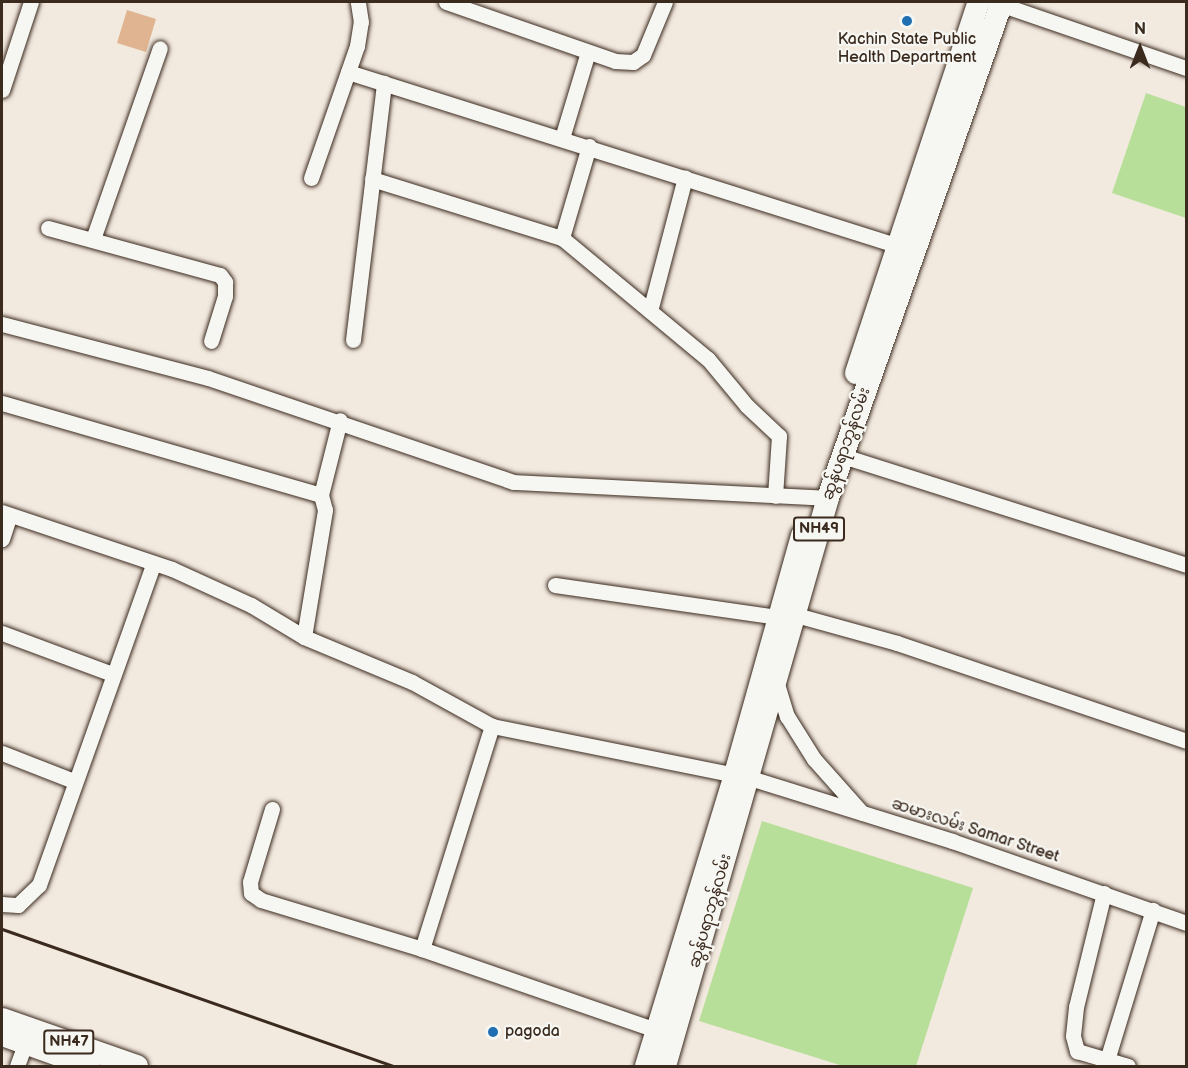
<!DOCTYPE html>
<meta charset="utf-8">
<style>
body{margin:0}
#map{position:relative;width:1188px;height:1068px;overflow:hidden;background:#f2e9df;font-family:"Balsamiq Sans","Noto Sans Myanmar",sans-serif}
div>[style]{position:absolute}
.green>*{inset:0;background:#b8df9a}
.building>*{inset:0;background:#e0b491}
.roads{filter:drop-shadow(0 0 2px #3b2a1e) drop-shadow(0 0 2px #3b2a1e)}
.minor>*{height:15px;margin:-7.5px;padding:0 7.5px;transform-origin:7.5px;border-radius:7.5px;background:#f6f6f2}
.highway>*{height:22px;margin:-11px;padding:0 11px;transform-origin:11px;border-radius:11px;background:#f6f6f2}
.rail>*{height:3px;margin:-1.5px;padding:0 1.5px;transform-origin:1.5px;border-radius:1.5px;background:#3b2a1e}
.dots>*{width:16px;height:16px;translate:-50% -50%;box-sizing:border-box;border:3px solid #f6f6f2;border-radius:50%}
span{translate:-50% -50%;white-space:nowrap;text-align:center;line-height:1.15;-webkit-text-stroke:4.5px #f6f6f2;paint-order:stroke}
.shield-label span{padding:2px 4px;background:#f6f6f2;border:2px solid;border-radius:4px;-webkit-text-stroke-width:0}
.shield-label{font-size:15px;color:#3b2a1e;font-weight:700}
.poi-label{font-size:16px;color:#3b2a1e}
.left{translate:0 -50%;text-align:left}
.street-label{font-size:16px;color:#3b2a1e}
.frame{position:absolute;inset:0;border:3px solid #3b2a1e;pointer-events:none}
.north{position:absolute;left:1110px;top:18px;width:60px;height:60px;-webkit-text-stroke:4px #f6f6f2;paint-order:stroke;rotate:0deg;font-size:16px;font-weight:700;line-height:24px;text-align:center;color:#3b2a1e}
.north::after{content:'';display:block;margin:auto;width:21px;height:27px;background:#3b2a1e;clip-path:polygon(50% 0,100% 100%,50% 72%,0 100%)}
</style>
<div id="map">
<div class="green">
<i style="clip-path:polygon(1146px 93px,1186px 107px,1186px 218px,1112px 193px)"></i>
<i style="clip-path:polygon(762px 821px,973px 888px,916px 1066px,843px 1066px,699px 1021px)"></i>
</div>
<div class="building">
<i style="clip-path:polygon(127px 10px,156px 19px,146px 52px,117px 43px)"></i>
</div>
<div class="roads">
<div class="minor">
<i style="left:446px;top:2px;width:179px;rotate:19.2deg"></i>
<i style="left:615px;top:61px;width:18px;rotate:3deg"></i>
<i style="left:633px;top:62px;width:12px;rotate:-35deg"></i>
<i style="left:643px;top:55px;width:57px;rotate:-67.5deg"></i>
<i style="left:994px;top:2px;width:203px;rotate:19deg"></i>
<i style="left:348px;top:72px;width:578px;rotate:17.53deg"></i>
<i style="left:2px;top:90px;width:93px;rotate:-71.8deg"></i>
<i style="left:562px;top:138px;width:90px;rotate:-73.2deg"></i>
<i style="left:589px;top:146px;width:96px;rotate:106.4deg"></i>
<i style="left:562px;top:238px;width:190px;rotate:39.7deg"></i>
<i style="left:708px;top:359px;width:61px;rotate:50.3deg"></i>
<i style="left:747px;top:406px;width:44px;rotate:43.2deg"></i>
<i style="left:779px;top:436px;width:60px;rotate:93.8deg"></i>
<i style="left:311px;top:178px;width:140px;rotate:-70.8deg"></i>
<i style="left:357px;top:46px;width:24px;rotate:-81deg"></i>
<i style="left:361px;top:22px;width:20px;rotate:-99deg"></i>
<i style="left:372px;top:179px;width:199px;rotate:17.3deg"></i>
<i style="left:48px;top:228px;width:178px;rotate:15.3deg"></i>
<i style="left:220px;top:275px;width:9px;rotate:54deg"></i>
<i style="left:225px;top:282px;width:14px;rotate:90deg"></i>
<i style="left:225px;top:296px;width:47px;rotate:107.3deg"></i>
<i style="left:93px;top:239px;width:202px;rotate:-70.7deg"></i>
<i style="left:650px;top:311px;width:138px;rotate:-75.3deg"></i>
<i style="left:2px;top:324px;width:213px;rotate:14.7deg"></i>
<i style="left:208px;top:378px;width:323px;rotate:18.8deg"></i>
<i style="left:514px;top:482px;width:314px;rotate:2.9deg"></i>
<i style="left:353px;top:340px;width:259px;rotate:-83.1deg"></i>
<i style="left:2px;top:403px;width:332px;rotate:16.1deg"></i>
<i style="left:843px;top:456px;width:360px;rotate:17.6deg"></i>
<i style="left:2px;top:512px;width:179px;rotate:18.5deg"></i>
<i style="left:172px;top:569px;width:87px;rotate:24.5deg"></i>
<i style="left:251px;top:605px;width:62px;rotate:31.1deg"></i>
<i style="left:304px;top:637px;width:117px;rotate:22.6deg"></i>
<i style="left:412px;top:682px;width:91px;rotate:28.8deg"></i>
<i style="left:492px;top:726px;width:263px;rotate:11.4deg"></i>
<i style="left:750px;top:778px;width:212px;rotate:17.3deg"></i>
<i style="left:952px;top:841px;width:248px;rotate:19.3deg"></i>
<i style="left:2px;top:539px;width:25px;rotate:-72deg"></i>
<i style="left:555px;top:585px;width:224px;rotate:8.2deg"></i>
<i style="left:777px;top:617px;width:19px;rotate:-6deg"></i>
<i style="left:796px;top:615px;width:105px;rotate:15.5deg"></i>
<i style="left:897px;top:643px;width:305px;rotate:18.7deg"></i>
<i style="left:2px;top:633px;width:117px;rotate:20.4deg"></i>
<i style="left:304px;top:637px;width:129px;rotate:-80.6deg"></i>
<i style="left:325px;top:510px;width:16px;rotate:-105deg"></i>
<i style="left:321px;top:495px;width:77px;rotate:-75.8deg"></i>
<i style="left:777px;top:684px;width:34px;rotate:73deg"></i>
<i style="left:787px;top:716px;width:51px;rotate:57.9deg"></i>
<i style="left:814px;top:759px;width:72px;rotate:48.4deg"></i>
<i style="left:2px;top:753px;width:77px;rotate:21.3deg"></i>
<i style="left:272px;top:809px;width:76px;rotate:106.8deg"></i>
<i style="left:250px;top:882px;width:11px;rotate:85deg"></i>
<i style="left:251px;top:893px;width:12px;rotate:35deg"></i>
<i style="left:261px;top:900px;width:168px;rotate:16.9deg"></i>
<i style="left:422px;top:949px;width:248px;rotate:19.1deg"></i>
<i style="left:1104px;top:893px;width:117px;rotate:103.8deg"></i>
<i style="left:1076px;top:1007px;width:29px;rotate:96deg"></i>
<i style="left:1073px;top:1036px;width:16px;rotate:75deg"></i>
<i style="left:1077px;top:1051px;width:53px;rotate:16.4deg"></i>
<i style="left:2px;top:904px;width:16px;rotate:4deg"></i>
<i style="left:18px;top:905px;width:29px;rotate:-44deg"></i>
<i style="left:39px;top:885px;width:341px;rotate:-70.4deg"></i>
<i style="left:422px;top:949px;width:234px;rotate:-72.6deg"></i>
<i style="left:1107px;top:1060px;width:157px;rotate:-73deg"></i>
<i style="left:17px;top:1066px;width:33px;rotate:-70deg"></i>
</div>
<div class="highway">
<i style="left:856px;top:373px;width:391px;rotate:-71.7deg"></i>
<i style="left:2px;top:1019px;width:143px;rotate:19.2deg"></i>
<i style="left:2px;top:1035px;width:92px;rotate:19.6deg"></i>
<i style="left:646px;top:1066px;width:305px;rotate:-73deg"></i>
<i style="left:735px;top:774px;width:248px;rotate:-74.3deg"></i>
<i style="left:665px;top:1066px;width:591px;rotate:-73.99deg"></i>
<i style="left:828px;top:498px;width:526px;rotate:-70.67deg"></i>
</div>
</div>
<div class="rail">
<i style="left:2px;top:929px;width:415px;rotate:19.3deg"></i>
</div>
<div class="dots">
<i style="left:907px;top:21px;background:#1f6fb2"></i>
<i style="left:493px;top:1032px;background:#1f6fb2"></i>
</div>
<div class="shield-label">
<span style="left:819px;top:529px">NH49</span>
<span style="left:69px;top:1042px">NH47</span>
</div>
<div class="poi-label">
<span style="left:907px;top:49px">Kachin State Public<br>Health Department</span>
<span class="left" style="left:505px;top:1032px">pagoda</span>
</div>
<div class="street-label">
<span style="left:847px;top:444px;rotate:-71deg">ဆွန်ပရာဘွန်လမ်း</span>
<span style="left:975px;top:831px;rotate:18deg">ဆမားလမ်း Samar Street</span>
<span style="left:711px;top:911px;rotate:-74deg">ဆွန်ပရာဘွန်လမ်း</span>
</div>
<div class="frame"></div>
<div class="north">N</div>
</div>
